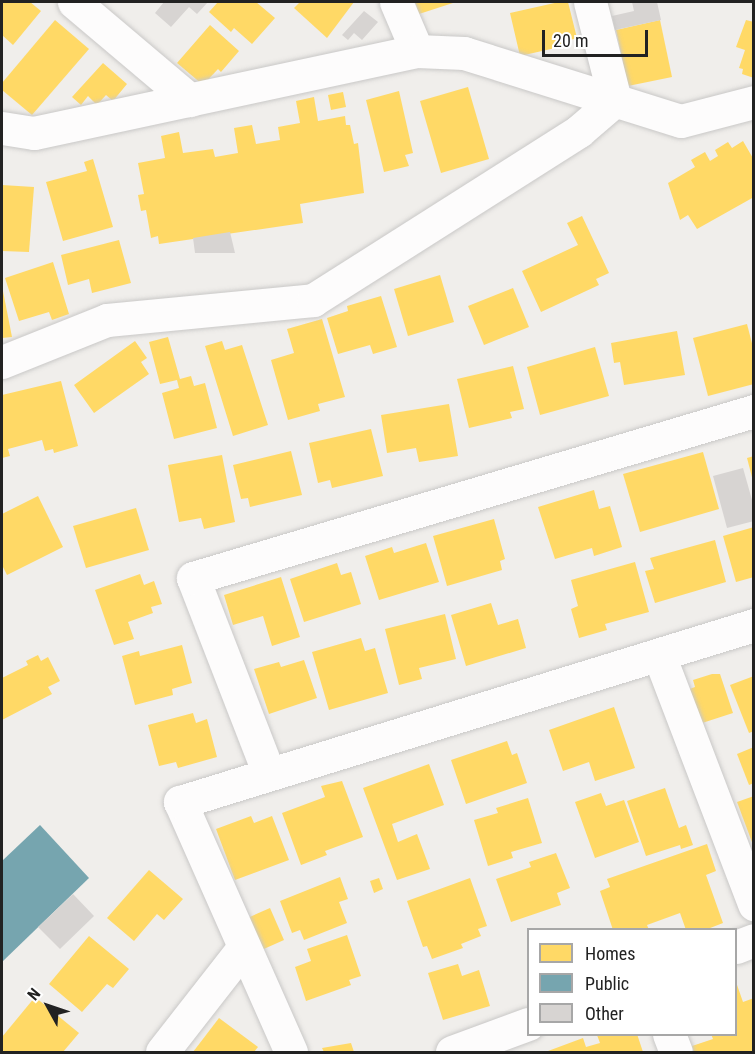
<!DOCTYPE html>
<style>
body{margin:0}
#map{position:relative;width:755px;height:1054px;overflow:hidden;background:#f0eeeb;font-family:"Roboto Condensed",sans-serif}
div>[style]{position:absolute}
.homes>*{inset:0;background:#ffd966}
.public>*{inset:0;background:#76a5af}
.building>*{inset:0;background:#d7d4d2}
.roads{filter:drop-shadow(0 0 2px #c9c8c7) drop-shadow(0 0 2px #c9c8c7)}
.minor>*{height:33px;margin:-16.5px;padding:0 16.5px;transform-origin:16.5px;border-radius:16.5px;background:#fdfcfc}
span{translate:-50% -50%;white-space:nowrap;text-align:center;line-height:1.15;-webkit-text-stroke:6px #fff;paint-order:stroke}
.frame{position:absolute;inset:0;border:3px solid #222;pointer-events:none}
.legend{position:absolute;left:527px;top:928px;width:210px;height:108px;box-sizing:border-box;background:#fff;border:2px solid #a7a7a7;margin:0;padding:8px 10px;list-style:none;font-size:18px;color:#222}
.legend li{display:flex;align-items:center;gap:12px;height:30px}
.legend b{width:30px;border:2px solid #a7a7a7}
.north{position:absolute;left:18px;top:976px;width:60px;height:60px;-webkit-text-stroke:4px #fff;paint-order:stroke;rotate:310deg;font-size:16px;font-weight:700;line-height:24px;text-align:center;color:#222}
.north::after{content:'';display:block;margin:auto;width:21px;height:27px;background:#222;clip-path:polygon(50% 0,100% 100%,50% 72%,0 100%)}
.scale{position:absolute;left:542px;top:30px;width:106px;height:27px;box-sizing:border-box;border:3px solid #222;border-top:0;padding-left:8px;font-size:18px;line-height:21px;white-space:nowrap;color:#222;-webkit-text-stroke:4px #fff;paint-order:stroke}
</style>
<div id="map">
<div class="homes">
<i style="clip-path:polygon(2px 2px,30px 2px,41px 11px,13px 45px,2px 35px)"></i>
<i style="clip-path:polygon(218px 2px,256px 2px,275px 18px,252px 44px,234px 28px,231px 32px,209px 12px)"></i>
<i style="clip-path:polygon(300px 2px,354px 2px,327px 38px,294px 8px)"></i>
<i style="clip-path:polygon(415px 2px,456px 2px,419px 14px)"></i>
<i style="clip-path:polygon(559px 2px,568px 2px,577px 38px,563px 42px,564px 46px,520px 56px,510px 13px)"></i>
<i style="clip-path:polygon(55px 20px,89px 49px,32px 115px,2px 90px,2px 83px)"></i>
<i style="clip-path:polygon(660px 20px,672px 77px,628px 86px,616px 30px)"></i>
<i style="clip-path:polygon(746px 20px,754px 22px,754px 78px,742px 74px,743px 69px,739px 68px,745px 50px,736px 47px)"></i>
<i style="clip-path:polygon(210px 25px,239px 51px,221px 72px,218px 69px,203px 85px,177px 63px)"></i>
<i style="clip-path:polygon(103px 63px,127px 84px,113px 101px,106px 95px,97px 105px,88px 96px,81px 105px,72px 97px)"></i>
<i style="clip-path:polygon(468px 87px,489px 159px,441px 173px,420px 101px)"></i>
<i style="clip-path:polygon(399px 91px,413px 153px,405px 155px,409px 166px,384px 172px,366px 100px)"></i>
<i style="clip-path:polygon(343px 92px,346px 107px,331px 110px,328px 95px)"></i>
<i style="clip-path:polygon(314px 97px,318px 121px,345px 116px,346px 125px,350px 125px,354px 144px,358px 143px,364px 193px,300px 204px,303px 223px,159px 244px,158px 236px,151px 238px,146px 210px,141px 211px,138px 195px,144px 194px,138px 163px,165px 158px,161px 136px,179px 132px,183px 153px,213px 149px,215px 157px,238px 153px,234px 128px,252px 125px,256px 144px,280px 140px,278px 127px,300px 123px,296px 101px)"></i>
<i style="clip-path:polygon(743px 141px,754px 160px,754px 197px,697px 229px,688px 215px,680px 220px,668px 183px,695px 167px,691px 160px,705px 152px,710px 161px,718px 156px,715px 150px,728px 142px,732px 148px)"></i>
<i style="clip-path:polygon(93px 159px,113px 227px,63px 241px,46px 182px,87px 171px,84px 162px)"></i>
<i style="clip-path:polygon(2px 185px,34px 187px,29px 252px,2px 251px)"></i>
<i style="clip-path:polygon(582px 216px,609px 273px,596px 279px,599px 285px,541px 312px,522px 271px,578px 245px,567px 223px)"></i>
<i style="clip-path:polygon(119px 240px,131px 283px,92px 293px,89px 279px,68px 285px,61px 255px)"></i>
<i style="clip-path:polygon(53px 262px,69px 314px,52px 320px,49px 312px,19px 321px,5px 278px)"></i>
<i style="clip-path:polygon(440px 275px,454px 322px,408px 336px,394px 289px)"></i>
<i style="clip-path:polygon(513px 288px,529px 327px,484px 345px,468px 306px)"></i>
<i style="clip-path:polygon(3px 291px,12px 337px,2px 338px,2px 291px)"></i>
<i style="clip-path:polygon(381px 296px,397px 347px,373px 354px,370px 345px,338px 354px,327px 318px,348px 311px,347px 306px)"></i>
<i style="clip-path:polygon(322px 319px,345px 397px,318px 404px,320px 411px,288px 420px,271px 360px,294px 353px,287px 329px)"></i>
<i style="clip-path:polygon(747px 324px,754px 351px,754px 384px,708px 396px,693px 338px)"></i>
<i style="clip-path:polygon(677px 331px,685px 375px,624px 385px,620px 362px,614px 363px,611px 343px)"></i>
<i style="clip-path:polygon(168px 337px,180px 379px,191px 376px,194px 386px,205px 383px,217px 428px,174px 439px,162px 393px,179px 388px,177px 380px,160px 384px,149px 342px)"></i>
<i style="clip-path:polygon(135px 341px,147px 358px,141px 362px,149px 374px,94px 413px,74px 385px)"></i>
<i style="clip-path:polygon(222px 341px,225px 350px,242px 345px,268px 425px,233px 436px,205px 346px)"></i>
<i style="clip-path:polygon(595px 347px,609px 396px,540px 415px,527px 367px)"></i>
<i style="clip-path:polygon(513px 366px,524px 409px,510px 412px,512px 418px,469px 428px,457px 379px)"></i>
<i style="clip-path:polygon(61px 381px,78px 446px,54px 453px,53px 449px,45px 451px,42px 440px,8px 449px,10px 456px,2px 458px,2px 395px)"></i>
<i style="clip-path:polygon(449px 404px,458px 456px,419px 462px,416px 448px,387px 453px,381px 415px)"></i>
<i style="clip-path:polygon(371px 429px,383px 476px,332px 488px,330px 480px,318px 483px,309px 443px)"></i>
<i style="clip-path:polygon(291px 451px,302px 495px,250px 507px,248px 498px,241px 499px,233px 465px)"></i>
<i style="clip-path:polygon(703px 452px,719px 509px,640px 532px,623px 474px)"></i>
<i style="clip-path:polygon(222px 455px,235px 522px,204px 529px,201px 518px,179px 522px,168px 465px)"></i>
<i style="clip-path:polygon(754px 456px,754px 481px,753px 481px,747px 458px)"></i>
<i style="clip-path:polygon(594px 490px,599px 509px,610px 506px,622px 547px,594px 556px,592px 548px,555px 559px,538px 507px)"></i>
<i style="clip-path:polygon(38px 496px,63px 547px,7px 575px,2px 565px,2px 514px)"></i>
<i style="clip-path:polygon(136px 508px,149px 550px,86px 568px,73px 526px)"></i>
<i style="clip-path:polygon(494px 519px,505px 559px,500px 561px,502px 570px,447px 586px,433px 536px)"></i>
<i style="clip-path:polygon(754px 527px,754px 577px,736px 582px,723px 536px)"></i>
<i style="clip-path:polygon(715px 540px,726px 582px,655px 603px,645px 571px,654px 569px,650px 558px)"></i>
<i style="clip-path:polygon(426px 543px,439px 582px,379px 600px,365px 556px,392px 547px,394px 553px)"></i>
<i style="clip-path:polygon(635px 562px,649px 612px,605px 624px,607px 630px,579px 638px,571px 609px,578px 606px,571px 580px)"></i>
<i style="clip-path:polygon(337px 563px,341px 575px,351px 572px,361px 604px,304px 622px,290px 579px)"></i>
<i style="clip-path:polygon(140px 574px,144px 585px,154px 581px,162px 604px,151px 607px,153px 613px,128px 622px,134px 639px,114px 645px,95px 590px)"></i>
<i style="clip-path:polygon(281px 577px,300px 637px,272px 646px,263px 616px,233px 625px,224px 595px)"></i>
<i style="clip-path:polygon(491px 603px,498px 625px,518px 619px,526px 648px,466px 666px,451px 615px)"></i>
<i style="clip-path:polygon(445px 614px,456px 659px,419px 668px,422px 679px,399px 685px,385px 629px)"></i>
<i style="clip-path:polygon(361px 638px,365px 651px,375px 648px,388px 693px,329px 710px,312px 652px)"></i>
<i style="clip-path:polygon(182px 645px,192px 683px,172px 689px,173px 695px,135px 705px,122px 656px,139px 651px,140px 656px)"></i>
<i style="clip-path:polygon(38px 655px,41px 661px,48px 657px,60px 681px,48px 687px,52px 694px,2px 720px,2px 678px,28px 665px,26px 661px)"></i>
<i style="clip-path:polygon(304px 660px,317px 698px,269px 714px,254px 669px,279px 662px,281px 667px)"></i>
<i style="clip-path:polygon(712px 674px,720px 674px,733px 713px,696px 725px,684px 691px,695px 687px,693px 680px)"></i>
<i style="clip-path:polygon(754px 676px,754px 731px,749px 733px,730px 685px)"></i>
<i style="clip-path:polygon(614px 707px,635px 768px,595px 781px,589px 762px,563px 771px,549px 730px)"></i>
<i style="clip-path:polygon(193px 713px,196px 723px,207px 719px,217px 757px,178px 768px,176px 762px,159px 766px,148px 725px)"></i>
<i style="clip-path:polygon(507px 741px,512px 755px,517px 753px,527px 783px,466px 804px,451px 760px)"></i>
<i style="clip-path:polygon(754px 747px,754px 783px,749px 785px,737px 754px)"></i>
<i style="clip-path:polygon(429px 764px,444px 805px,392px 824px,398px 842px,417px 834px,430px 869px,397px 880px,363px 788px)"></i>
<i style="clip-path:polygon(342px 781px,363px 837px,325px 851px,327px 855px,301px 865px,282px 813px,325px 797px,321px 786px)"></i>
<i style="clip-path:polygon(665px 788px,679px 828px,686px 825px,693px 845px,681px 849px,680px 845px,646px 856px,627px 801px)"></i>
<i style="clip-path:polygon(601px 793px,606px 806px,624px 800px,639px 842px,595px 858px,575px 802px)"></i>
<i style="clip-path:polygon(754px 796px,754px 845px,753px 845px,737px 802px)"></i>
<i style="clip-path:polygon(528px 798px,542px 843px,511px 852px,513px 858px,488px 866px,474px 820px,498px 813px,496px 808px)"></i>
<i style="clip-path:polygon(251px 816px,254px 823px,272px 816px,289px 860px,235px 880px,216px 829px)"></i>
<i style="clip-path:polygon(707px 844px,716px 871px,706px 875px,723px 923px,705px 930px,686px 930px,680px 913px,647px 925px,649px 930px,613px 930px,600px 891px,610px 887px,607px 879px)"></i>
<i style="clip-path:polygon(556px 853px,570px 888px,557px 893px,561px 905px,511px 922px,496px 879px,531px 867px,529px 862px)"></i>
<i style="clip-path:polygon(149px 870px,183px 899px,164px 920px,157px 914px,134px 941px,107px 918px)"></i>
<i style="clip-path:polygon(340px 877px,348px 899px,339px 902px,347px 923px,304px 940px,300px 930px,292px 933px,280px 901px)"></i>
<i style="clip-path:polygon(379px 878px,383px 889px,374px 893px,370px 881px)"></i>
<i style="clip-path:polygon(470px 878px,487px 926px,478px 929px,481px 936px,461px 944px,463px 948px,432px 959px,427px 946px,423px 947px,407px 901px)"></i>
<i style="clip-path:polygon(270px 908px,284px 940px,257px 952px,243px 920px)"></i>
<i style="clip-path:polygon(347px 935px,361px 976px,349px 980px,351px 985px,306px 1001px,295px 967px,311px 961px,307px 949px)"></i>
<i style="clip-path:polygon(89px 936px,129px 969px,113px 988px,107px 984px,82px 1012px,49px 984px)"></i>
<i style="clip-path:polygon(458px 964px,462px 976px,479px 970px,490px 1006px,443px 1020px,428px 973px)"></i>
<i style="clip-path:polygon(736px 982px,743px 1002px,754px 998px,754px 1052px,694px 1052px,692px 1046px,713px 1039px,711px 1034px,736px 1034px)"></i>
<i style="clip-path:polygon(35px 997px,79px 1033px,63px 1052px,2px 1052px,2px 1037px)"></i>
<i style="clip-path:polygon(219px 1018px,258px 1047px,254px 1052px,193px 1052px)"></i>
<i style="clip-path:polygon(600px 1034px,637px 1034px,643px 1052px,548px 1051px,583px 1038px,586px 1047px,600px 1043px,597px 1035px)"></i>
<i style="clip-path:polygon(351px 1043px,354px 1052px,324px 1052px,322px 1048px)"></i>
</div>
<div class="public">
<i style="clip-path:polygon(40px 825px,89px 878px,2px 962px,2px 861px)"></i>
</div>
<div class="building">
<i style="clip-path:polygon(164px 2px,208px 2px,197px 14px,189px 7px,171px 27px,155px 13px)"></i>
<i style="clip-path:polygon(632px 2px,657px 2px,661px 20px,615px 30px,612px 16px,634px 11px)"></i>
<i style="clip-path:polygon(364px 11px,378px 22px,362px 40px,354px 33px,348px 40px,342px 35px)"></i>
<i style="clip-path:polygon(230px 232px,235px 253px,195px 253px,193px 238px)"></i>
<i style="clip-path:polygon(743px 468px,754px 507px,754px 521px,727px 528px,713px 476px)"></i>
<i style="clip-path:polygon(73px 894px,94px 916px,60px 949px,38px 927px)"></i>
</div>
<div class="roads">
<div class="minor">
<i style="left:74px;top:2px;width:152px;rotate:40.2deg"></i>
<i style="left:396px;top:2px;width:53px;rotate:66.8deg"></i>
<i style="left:2px;top:128px;width:32px;rotate:9deg"></i>
<i style="left:34px;top:133px;width:392px;rotate:-12.1deg"></i>
<i style="left:417px;top:51px;width:47px;rotate:2.4deg"></i>
<i style="left:464px;top:53px;width:227px;rotate:17.4deg"></i>
<i style="left:681px;top:121px;width:75px;rotate:-14.6deg"></i>
<i style="left:2px;top:362px;width:113px;rotate:-21.8deg"></i>
<i style="left:107px;top:320px;width:207px;rotate:-5.5deg"></i>
<i style="left:313px;top:300px;width:315px;rotate:-32.4deg"></i>
<i style="left:579px;top:131px;width:48px;rotate:-40.7deg"></i>
<i style="left:615px;top:100px;width:101px;rotate:-104.3deg"></i>
<i style="left:659px;top:655px;width:267px;rotate:69.1deg"></i>
<i style="left:269px;top:774px;width:210px;rotate:-111.2deg"></i>
<i style="left:193px;top:578px;width:585px;rotate:-16.58deg"></i>
<i style="left:736px;top:947px;width:19px;rotate:-21deg"></i>
<i style="left:669px;top:1034px;width:19px;rotate:69deg"></i>
<i style="left:162px;top:1052px;width:133px;rotate:-52deg"></i>
<i style="left:291px;top:1052px;width:274px;rotate:-113.9deg"></i>
<i style="left:180px;top:802px;width:601px;rotate:-17.14deg"></i>
<i style="left:452px;top:1052px;width:81px;rotate:-20.2deg"></i>
</div>
</div>
<div class="frame"></div>
<ul class="legend">
<li><b style="height:16px;background:#ffd966"></b>Homes</li>
<li><b style="height:16px;background:#76a5af"></b>Public</li>
<li><b style="height:16px;background:#d7d4d2"></b>Other</li>
</ul>
<div class="north">N</div>
<div class="scale">20 m</div>
</div>
